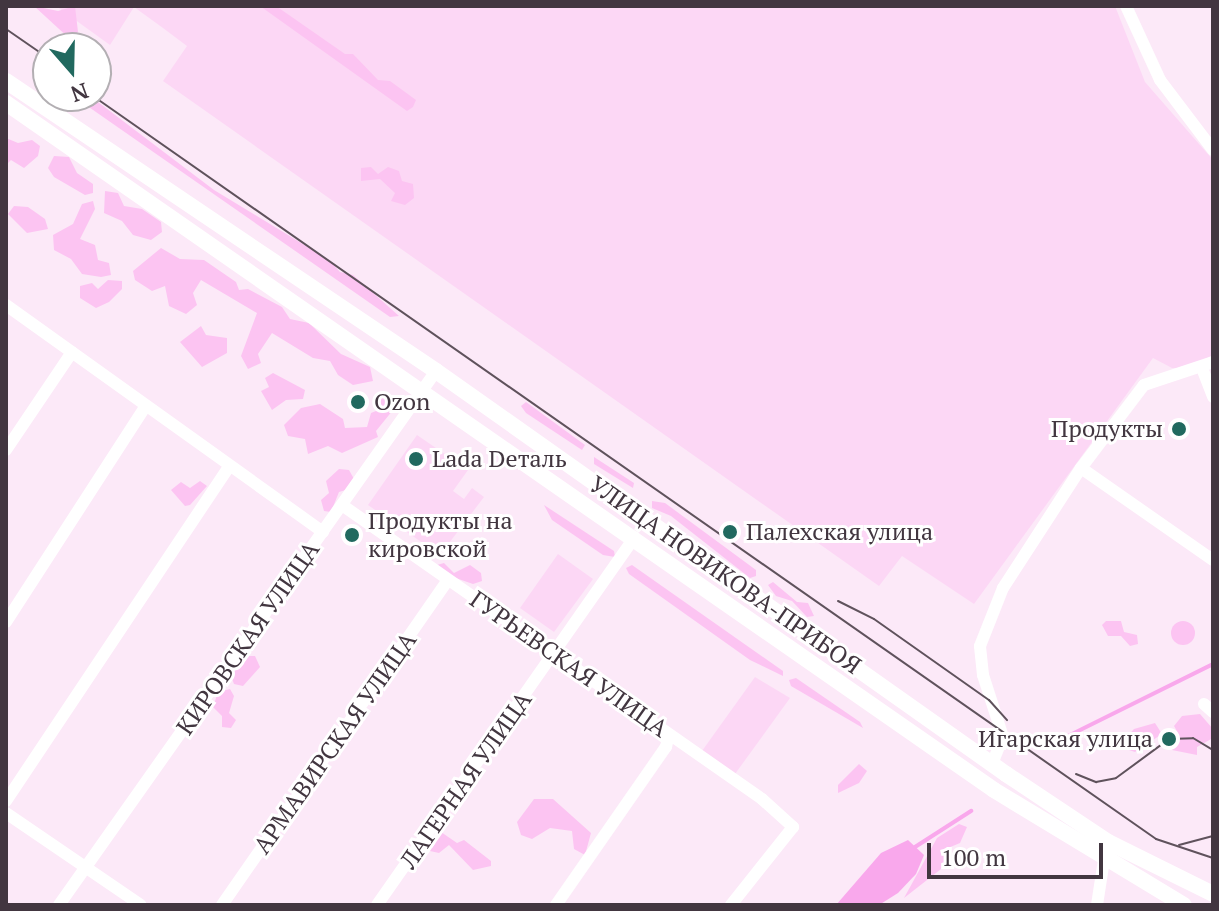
<!DOCTYPE html>
<meta charset="utf-8">
<style>
body{margin:0}
#map{position:relative;width:1219px;height:911px;overflow:hidden;background:#fce9f8;font-family:"PT Serif",serif}
div>[style]{position:absolute}
.built>*{inset:0;background:#fcd7f5}
.green>*{inset:0;background:#fcc4f2}
.round{border-radius:50%}
.water>*{inset:0;background:#f9a8ec}
.stream>*{height:4px;margin:-2px;padding:0 2px;transform-origin:2px;border-radius:2px;background:#f9a8ec}
.minor>*{height:12px;margin:-6px;padding:0 6px;transform-origin:6px;border-radius:6px;background:#fff}
.major>*{height:16px;margin:-8px;padding:0 8px;transform-origin:8px;border-radius:8px;background:#fff}
.tram>*{height:2px;margin:-1px;padding:0 1px;transform-origin:1px;border-radius:1px;background:#5f525c}
.dots>*{width:22px;height:22px;translate:-50% -50%;box-sizing:border-box;border:4px solid #fff;border-radius:50%}
span{translate:-50% -50%;white-space:nowrap;text-align:center;line-height:1.15;-webkit-text-stroke:6px #fff;paint-order:stroke}
.poi-label{font-size:24px;color:#423640}
.left{translate:0 -50%;text-align:left}
.right{translate:-100% -50%;text-align:right}
.street-label{font-size:24px;color:#423640}
.frame{position:absolute;inset:0;border:8px solid #423640;pointer-events:none}
.north{position:absolute;left:32px;top:32px;width:80px;height:80px;box-sizing:border-box;background:#fff;border:2px solid #b3afb3;border-radius:50%;rotate:160deg;font-size:22px;font-weight:700;line-height:32px;text-align:center;color:#423640}
.north::after{content:'';display:block;margin:auto;width:28px;height:36px;background:#21695f;clip-path:polygon(50% 0,100% 100%,50% 72%,0 100%)}
.scale{position:absolute;left:927px;top:843px;width:176px;height:36px;box-sizing:border-box;border:4px solid #423640;border-top:0;padding-left:10px;font-size:24px;line-height:28px;white-space:nowrap;color:#423640;-webkit-text-stroke:6px #fff;paint-order:stroke}
</style>
<div id="map">
<div class="built">
<i style="clip-path:polygon(56px 6px,1115px 6px,1145px 82px,1213px 160px,1213px 355px,1188px 368px,1172px 368px,1153px 358px,974px 604px,902px 556px,879px 586px,163px 81px,187px 46px,163px 28px,134px 7px,110px 45px)"></i>
<i style="clip-path:polygon(417px 435px,468px 470px,453px 491px,464px 499px,472px 488px,484px 497px,440px 555px,368px 505px)"></i>
<i style="clip-path:polygon(558px 554px,593px 579px,554px 632px,520px 608px)"></i>
<i style="clip-path:polygon(755px 677px,790px 698px,735px 774px,702px 751px)"></i>
</div>
<div class="green">
<i style="clip-path:polygon(34px 6px,58px 11px,75px 6px,78px 32px,71px 40px)"></i>
<i style="clip-path:polygon(260px 6px,276px 6px,345px 54px,353px 54px,378px 80px,390px 81px,416px 100px,413px 107px,407px 111px)"></i>
<i style="clip-path:polygon(73px 96px,90px 96px,214px 190px,329px 260px,340px 272px,353px 275px,399px 316px,390px 317px)"></i>
<i style="clip-path:polygon(6px 138px,18px 143px,32px 140px,40px 146px,38px 156px,24px 168px,11px 160px,6px 165px)"></i>
<i style="clip-path:polygon(54px 156px,69px 157px,77px 173px,93px 184px,93px 193px,85px 195px,54px 177px,48px 168px)"></i>
<i style="clip-path:polygon(371px 167px,378px 174px,388px 167px,399px 171px,402px 181px,413px 184px,414px 198px,405px 205px,391px 201px,395px 193px,380px 179px,361px 181px,361px 168px)"></i>
<i style="clip-path:polygon(105px 191px,118px 193px,124px 206px,142px 209px,161px 222px,162px 232px,151px 240px,133px 235px,122px 221px,104px 213px)"></i>
<i style="clip-path:polygon(93px 201px,95px 209px,80px 239px,95px 245px,98px 260px,109px 263px,111px 275px,101px 277px,82px 274px,71px 259px,54px 250px,53px 235px,73px 224px,82px 204px)"></i>
<i style="clip-path:polygon(14px 206px,28px 207px,45px 219px,48px 229px,27px 233px,8px 214px)"></i>
<i style="clip-path:polygon(161px 248px,180px 259px,204px 260px,236px 282px,239px 290px,248px 289px,282px 307px,290px 319px,309px 323px,341px 354px,370px 367px,373px 381px,353px 385px,338px 375px,330px 361px,313px 358px,272px 333px,258px 354px,261px 363px,248px 369px,241px 356px,257px 313px,201px 280px,193px 293px,197px 305px,186px 314px,169px 306px,165px 286px,152px 291px,135px 280px,133px 271px)"></i>
<i style="clip-path:polygon(108px 280px,122px 281px,122px 289px,109px 302px,96px 308px,80px 298px,80px 286px,92px 283px,98px 289px)"></i>
<i style="clip-path:polygon(201px 326px,206px 335px,227px 338px,227px 353px,202px 367px,180px 342px)"></i>
<i style="clip-path:polygon(273px 373px,305px 390px,303px 399px,286px 400px,272px 410px,261px 391px,269px 387px,265px 378px)"></i>
<i style="clip-path:polygon(387px 392px,393px 410px,376px 431px,378px 437px,342px 453px,328px 446px,308px 454px,305px 439px,288px 436px,284px 425px,301px 408px,320px 404px,343px 419px,345px 428px,367px 427px,371px 413px,381px 409px,376px 395px)"></i>
<i style="clip-path:polygon(526px 402px,585px 445px,582px 450px,526px 413px,521px 406px)"></i>
<i style="clip-path:polygon(594px 457px,634px 483px,633px 488px,594px 464px)"></i>
<i style="clip-path:polygon(339px 469px,349px 470px,354px 479px,349px 489px,339px 492px,331px 512px,324px 511px,321px 500px,329px 493px,326px 481px)"></i>
<i style="clip-path:polygon(200px 481px,207px 486px,190px 505px,185px 506px,171px 490px,181px 482px,190px 488px)"></i>
<i style="clip-path:polygon(652px 501px,665px 503px,756px 570px,756px 576px,750px 578px,671px 516px,652px 508px)"></i>
<i style="clip-path:polygon(544px 505px,614px 551px,615px 557px,603px 555px,552px 520px)"></i>
<i style="clip-path:polygon(444px 563px,454px 573px,470px 565px,481px 573px,482px 581px,473px 584px,450px 576px,437px 565px)"></i>
<i style="clip-path:polygon(632px 565px,783px 671px,783px 676px,750px 660px,629px 574px,626px 568px)"></i>
<i style="clip-path:polygon(773px 582px,797px 602px,808px 603px,814px 616px,807px 617px,792px 601px,776px 596px,768px 585px)"></i>
<i class="round" style="left:1171px;top:621px;width:24px;height:24px"></i>
<i style="clip-path:polygon(1106px 621px,1121px 621px,1124px 632px,1137px 635px,1138px 644px,1130px 646px,1121px 636px,1108px 636px,1102px 625px)"></i>
<i style="clip-path:polygon(245px 656px,255px 656px,260px 667px,243px 686px,234px 684px,231px 676px)"></i>
<i style="clip-path:polygon(796px 678px,860px 722px,863px 728px,791px 686px,789px 680px)"></i>
<i style="clip-path:polygon(230px 689px,234px 696px,229px 713px,236px 720px,231px 728px,222px 727px,222px 716px,213px 707px,218px 692px)"></i>
<i style="clip-path:polygon(1200px 714px,1213px 729px,1213px 738px,1197px 747px,1197px 755px,1172px 750px,1178px 733px,1174px 726px,1182px 716px)"></i>
<i style="clip-path:polygon(1155px 723px,1162px 734px,1135px 752px,1126px 749px,1124px 740px,1134px 729px)"></i>
<i style="clip-path:polygon(859px 764px,867px 771px,859px 783px,838px 793px,838px 785px)"></i>
<i style="clip-path:polygon(534px 799px,553px 799px,591px 833px,585px 855px,574px 849px,572px 831px,550px 828px,532px 839px,521px 835px,517px 822px)"></i>
<i style="clip-path:polygon(959px 824px,967px 827px,960px 843px,948px 848px,950px 862px,904px 898px,937px 838px)"></i>
<i style="clip-path:polygon(441px 832px,457px 843px,464px 840px,491px 861px,491px 866px,473px 870px,449px 845px,439px 853px,430px 851px,429px 843px)"></i>
</div>
<div class="water">
<i style="clip-path:polygon(908px 840px,924px 855px,916px 874px,898px 893px,879px 905px,836px 905px,881px 853px)"></i>
</div>
<div class="stream">
<i style="left:1062px;top:739px;width:169px;rotate:-26.4deg"></i>
<i style="left:915px;top:847px;width:67px;rotate:-32.7deg"></i>
</div>
<div class="minor">
<i style="left:1126px;top:6px;width:81px;rotate:65.3deg"></i>
<i style="left:1160px;top:80px;width:88px;rotate:52.9deg"></i>
<i style="left:6px;top:305px;width:390px;rotate:35.6deg"></i>
<i style="left:1202px;top:368px;width:31px;rotate:69deg"></i>
<i style="left:6px;top:450px;width:118px;rotate:-56deg"></i>
<i style="left:1081px;top:468px;width:161px;rotate:34.9deg"></i>
<i style="left:342px;top:505px;width:513px;rotate:34.99deg"></i>
<i style="left:762px;top:799px;width:42px;rotate:42.1deg"></i>
<i style="left:793px;top:827px;width:100px;rotate:128.5deg"></i>
<i style="left:6px;top:622px;width:256px;rotate:-57.1deg"></i>
<i style="left:1204px;top:704px;width:12px;rotate:42deg"></i>
<i style="left:992px;top:764px;width:29px;rotate:-68deg"></i>
<i style="left:1003px;top:737px;width:65px;rotate:-107.9deg"></i>
<i style="left:983px;top:675px;width:29px;rotate:-96deg"></i>
<i style="left:980px;top:646px;width:62px;rotate:-68.4deg"></i>
<i style="left:1003px;top:588px;width:143px;rotate:-57deg"></i>
<i style="left:1081px;top:468px;width:104px;rotate:-52.8deg"></i>
<i style="left:1144px;top:385px;width:73px;rotate:-18.4deg"></i>
<i style="left:6px;top:801px;width:402px;rotate:-56.3deg"></i>
<i style="left:6px;top:813px;width:163px;rotate:34.3deg"></i>
<i style="left:59px;top:905px;width:654px;rotate:-54.78deg"></i>
<i style="left:222px;top:905px;width:394px;rotate:-55.2deg"></i>
<i style="left:377px;top:905px;width:449px;rotate:-55deg"></i>
<i style="left:556px;top:905px;width:193px;rotate:-55.2deg"></i>
<i style="left:666px;top:747px;width:13px;rotate:-77deg"></i>
<i style="left:1097px;top:905px;width:46px;rotate:-81.2deg"></i>
</div>
<div class="major">
<i style="left:6px;top:81px;width:519px;rotate:34deg"></i>
<i style="left:436px;top:371px;width:698px;rotate:35.26deg"></i>
<i style="left:1006px;top:774px;width:123px;rotate:33.7deg"></i>
<i style="left:1108px;top:842px;width:117px;rotate:26.3deg"></i>
<i style="left:6px;top:103px;width:1203px;rotate:34.81deg"></i>
<i style="left:994px;top:790px;width:222px;rotate:31.2deg"></i>
</div>
<div class="tram">
<i style="left:6px;top:29px;width:51px;rotate:34.6deg"></i>
<i style="left:93px;top:96px;width:1297px;rotate:34.95deg"></i>
<i style="left:1156px;top:839px;width:60px;rotate:18.4deg"></i>
<i style="left:838px;top:601px;width:40px;rotate:26.6deg"></i>
<i style="left:874px;top:619px;width:141px;rotate:35.2deg"></i>
<i style="left:989px;top:700px;width:27px;rotate:48deg"></i>
<i style="left:1076px;top:774px;width:22px;rotate:22deg"></i>
<i style="left:1096px;top:782px;width:20px;rotate:-11deg"></i>
<i style="left:1116px;top:778px;width:66px;rotate:-36.3deg"></i>
<i style="left:1169px;top:739px;width:24px;rotate:-2deg"></i>
<i style="left:1193px;top:738px;width:23px;rotate:31deg"></i>
<i style="left:1179px;top:845px;width:35px;rotate:-15deg"></i>
</div>
<div class="dots">
<i style="left:358px;top:402px;background:#21695f"></i>
<i style="left:1179px;top:429px;background:#21695f"></i>
<i style="left:416px;top:459px;background:#21695f"></i>
<i style="left:730px;top:532px;background:#21695f"></i>
<i style="left:352px;top:535px;background:#21695f"></i>
<i style="left:1169px;top:739px;background:#21695f"></i>
</div>
<div class="poi-label">
<span class="left" style="left:374px;top:402px">Ozon</span>
<span class="right" style="left:1163px;top:429px">Продукты</span>
<span class="left" style="left:432px;top:459px">Lada Dеталь</span>
<span class="left" style="left:368px;top:535px">Продукты на<br>кировской</span>
<span class="left" style="left:746px;top:532px">Палехская улица</span>
<span class="right" style="left:1153px;top:739px">Игарская улица</span>
</div>
<div class="street-label">
<span style="left:725px;top:575px;rotate:35deg">УЛИЦА НОВИКОВА-ПРИБОЯ</span>
<span style="left:248px;top:638px;rotate:-55deg">КИРОВСКАЯ УЛИЦА</span>
<span style="left:569px;top:664px;rotate:35deg">ГУРЬЕВСКАЯ УЛИЦА</span>
<span style="left:335px;top:743px;rotate:-55deg">АРМАВИРСКАЯ УЛИЦА</span>
<span style="left:466px;top:780px;rotate:-55deg">ЛАГЕРНАЯ УЛИЦА</span>
</div>
<div class="frame"></div>
<div class="north">N</div>
<div class="scale">100 m</div>
</div>
